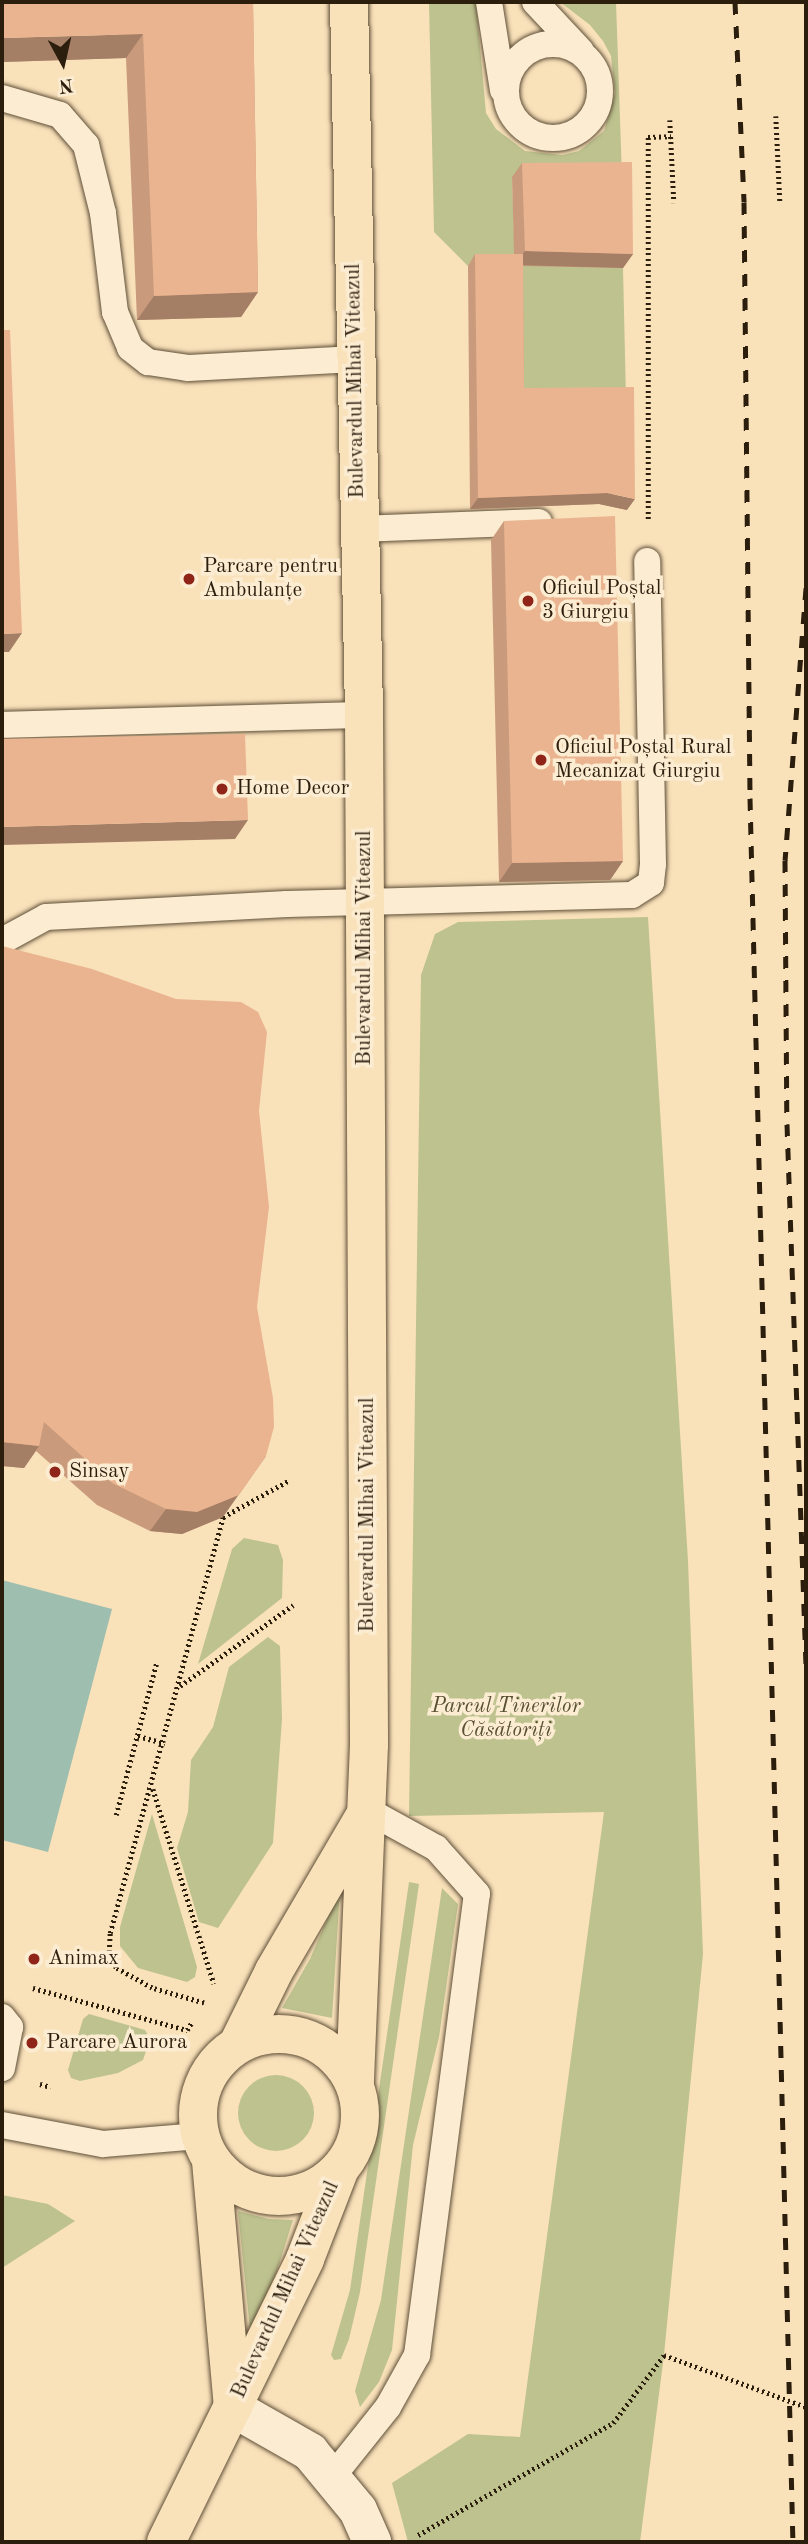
<!DOCTYPE html>
<meta charset="utf-8">
<style>
body{margin:0}
#map{position:relative;width:808px;height:2544px;overflow:hidden;background:#f9e1ba;font-family:"Old Standard TT",serif}
div>[style]{position:absolute}
.green>*{inset:0;background:#bec28f}
.round{border-radius:50%}
.water>*{inset:0;background:#9ebeaf}
.path>*{height:4.5px;margin-top:-2.25px;transform-origin:0;background:repeating-linear-gradient(90deg,#2c1e0d 0 2px,transparent 0 5.5px)}
.roads{filter:drop-shadow(0 0 2px #5f4f38) drop-shadow(0 0 2px #5f4f38)}
.service>*{height:26px;margin:-13px;padding:0 13px;transform-origin:13px;border-radius:13px;background:#fbecd2}
.service>.ring{margin:-13px;padding:0;box-sizing:content-box;background:none;border:26px solid #fbecd2;border-radius:50%}
.tertiary>*{height:38px;margin:-19px;padding:0 19px;transform-origin:19px;border-radius:19px;background:#fbecd2}
.primary>*{height:38px;margin:-19px;padding:0 19px;transform-origin:19px;border-radius:19px;background:#f9e1ba}
.primary>.ring{margin:-19px;padding:0;box-sizing:content-box;background:none;border:38px solid #f9e1ba;border-radius:50%}
.rail>*{height:5px;margin-top:-2.5px;transform-origin:0;background:repeating-linear-gradient(90deg,#2c1e0d 0 12px,transparent 0 24px)}
.wall>*{inset:0;background:#c99b7c}
.shaded-wall>*{inset:0;background:#a47e65}
.building>*{inset:0;background:#eab490}
.dots>*{width:19px;height:19px;translate:-50% -50%;box-sizing:border-box;border:4px solid #fbecd2;border-radius:50%}
span{translate:-50% -50%;white-space:nowrap;text-align:center;line-height:1.15;-webkit-text-stroke:7px #fbecd2;paint-order:stroke}
.street-label{font-size:21px;color:#2c1e0d}
.poi-label{font-size:21px;color:#2c1e0d}
.left{translate:0 -50%;text-align:left}
.park-label{font-size:21px;color:#584f34;font-style:italic}
.frame{position:absolute;inset:0;border:4px solid #2c1e0d;pointer-events:none}
.north{position:absolute;left:28px;top:28px;width:70px;height:70px;-webkit-text-stroke:5px #fbecd2;paint-order:stroke;rotate:172deg;font-size:19px;font-weight:700;line-height:28px;text-align:center;color:#2c1e0d}
.north::after{content:'';display:block;margin:auto;width:24px;height:32px;background:#2c1e0d;clip-path:polygon(50% 0,100% 100%,50% 72%,0 100%)}
</style>
<div id="map">
<div class="green">
<i style="clip-path:polygon(429px 2px,476px 2px,486px 113px,496px 129px,525px 151px,562px 155px,579px 151px,604px 131px,615px 93px,611px 56px,603px 41px,590px 25px,560px 2px,616px 2px,622px 177px,512px 178px,515px 265px,623px 268px,626px 399px,516px 400px,468px 266px,434px 232px)"></i>
<i style="clip-path:polygon(648px 917px,688px 1561px,703px 1954px,664px 2355px,640px 2542px,408px 2542px,392px 2483px,468px 2434px,520px 2437px,604px 1812px,409px 1816px,421px 975px,435px 934px,458px 922px)"></i>
<i style="clip-path:polygon(244px 1538px,278px 1545px,283px 1560px,282px 1598px,198px 1664px,232px 1549px)"></i>
<i style="clip-path:polygon(268px 1637px,280px 1646px,282px 1719px,273px 1843px,218px 1928px,199px 1922px,177px 1848px,188px 1812px,191px 1760px,213px 1727px,229px 1667px)"></i>
<i style="clip-path:polygon(152px 1814px,197px 1967px,195px 1977px,187px 1982px,138px 1968px,120px 1946px,120px 1927px)"></i>
<i style="clip-path:polygon(409px 1882px,419px 1884px,360px 2292px,349px 2339px,341px 2359px,334px 2360px,331px 2355px,350px 2290px)"></i>
<i style="clip-path:polygon(442px 1888px,458px 1904px,439px 2037px,413px 2145px,392px 2350px,379px 2382px,360px 2407px,355px 2391px,381px 2300px)"></i>
<i style="clip-path:polygon(340px 1889px,332px 2018px,282px 2008px,310px 1959px)"></i>
<i style="clip-path:polygon(89px 2014px,145px 2030px,150px 2039px,143px 2060px,118px 2073px,80px 2081px,71px 2078px,68px 2070px,83px 2019px)"></i>
<i class="round" style="left:238px;top:2075px;width:76px;height:76px"></i>
<i style="clip-path:polygon(2px 2195px,48px 2204px,75px 2221px,2px 2268px)"></i>
<i style="clip-path:polygon(238px 2211px,269px 2219px,293px 2220px,252px 2350px)"></i>
</div>
<div class="water">
<i style="clip-path:polygon(2px 1580px,112px 1609px,48px 1852px,2px 1840px)"></i>
</div>
<div class="path">
<i style="left:776px;top:116px;width:85px;rotate:87.3deg"></i>
<i style="left:670px;top:120px;width:83px;rotate:87.2deg"></i>
<i style="left:648px;top:519px;width:382px;rotate:-90deg"></i>
<i style="left:648px;top:137px;width:23px;rotate:-2deg"></i>
<i style="left:180px;top:1686px;width:139px;rotate:-35.6deg"></i>
<i style="left:138px;top:1736px;width:28px;rotate:15deg"></i>
<i style="left:153px;top:1789px;width:204px;rotate:72.6deg"></i>
<i style="left:116px;top:1815px;width:159px;rotate:-75.1deg"></i>
<i style="left:33px;top:1988px;width:160px;rotate:15.3deg"></i>
<i style="left:187px;top:2030px;width:9px;rotate:-58deg"></i>
<i style="left:204px;top:2003px;width:54px;rotate:-163.9deg"></i>
<i style="left:152px;top:1988px;width:41px;rotate:-150.9deg"></i>
<i style="left:116px;top:1968px;width:17px;rotate:-114deg"></i>
<i style="left:109px;top:1952px;width:19px;rotate:-87deg"></i>
<i style="left:110px;top:1933px;width:431px;rotate:-74.8deg"></i>
<i style="left:223px;top:1517px;width:74px;rotate:-29deg"></i>
<i style="left:40px;top:2084px;width:11px;rotate:15deg"></i>
<i style="left:418px;top:2535px;width:225px;rotate:-29.9deg"></i>
<i style="left:613px;top:2423px;width:85px;rotate:-53.1deg"></i>
<i style="left:664px;top:2355px;width:151px;rotate:20.1deg"></i>
</div>
<div class="roads">
<div class="service">
<i style="left:489px;top:2px;width:89px;rotate:81deg"></i>
<i style="left:535px;top:2px;width:67px;rotate:46.8deg"></i>
<i class="ring" style="left:506px;top:44px;width:68px;height:68px"></i>
<i style="left:2px;top:98px;width:60px;rotate:16.3deg"></i>
<i style="left:60px;top:115px;width:40px;rotate:49deg"></i>
<i style="left:86px;top:145px;width:70px;rotate:76deg"></i>
<i style="left:103px;top:213px;width:100px;rotate:83.1deg"></i>
<i style="left:115px;top:312px;width:39px;rotate:67deg"></i>
<i style="left:130px;top:348px;width:23px;rotate:38deg"></i>
<i style="left:148px;top:362px;width:40px;rotate:8.5deg"></i>
<i style="left:188px;top:368px;width:168px;rotate:-3.1deg"></i>
<i style="left:359px;top:529px;width:180px;rotate:-2.2deg"></i>
<i style="left:2px;top:725px;width:362px;rotate:-1.6deg"></i>
<i style="left:2px;top:941px;width:50px;rotate:-28.6deg"></i>
<i style="left:46px;top:917px;width:241px;rotate:-3.1deg"></i>
<i style="left:287px;top:904px;width:345px;rotate:-1.5deg"></i>
<i style="left:632px;top:895px;width:22px;rotate:-32deg"></i>
<i style="left:651px;top:883px;width:19px;rotate:-84deg"></i>
<i style="left:653px;top:864px;width:303px;rotate:-91.1deg"></i>
<i style="left:2px;top:2017px;width:13px;rotate:51deg"></i>
<i style="left:10px;top:2027px;width:42px;rotate:101deg"></i>
<i style="left:2px;top:2125px;width:103px;rotate:10.7deg"></i>
<i style="left:103px;top:2144px;width:96px;rotate:-4.8deg"></i>
<i style="left:333px;top:2476px;width:88px;rotate:-51.4deg"></i>
<i style="left:388px;top:2407px;width:60px;rotate:-60.9deg"></i>
<i style="left:417px;top:2355px;width:465px;rotate:-82.6deg"></i>
<i style="left:477px;top:1894px;width:62px;rotate:-131.7deg"></i>
<i style="left:436px;top:1848px;width:79px;rotate:-151.2deg"></i>
</div>
<div class="tertiary">
<i style="left:233px;top:2408px;width:89px;rotate:29.7deg"></i>
<i style="left:310px;top:2452px;width:75px;rotate:50.4deg"></i>
<i style="left:358px;top:2510px;width:35px;rotate:66deg"></i>
</div>
<div class="primary">
<i style="left:349px;top:2px;width:713px;rotate:88.79deg"></i>
<i style="left:364px;top:715px;width:1030px;rotate:89.72deg"></i>
<i style="left:369px;top:1745px;width:339px;rotate:92.4deg"></i>
<i class="ring" style="left:198px;top:2034px;width:124px;height:124px"></i>
<i style="left:238px;top:2044px;width:81px;rotate:-63.7deg"></i>
<i style="left:274px;top:1971px;width:181px;rotate:-59.7deg"></i>
<i style="left:211px;top:2161px;width:247px;rotate:84.9deg"></i>
<i style="left:166px;top:2542px;width:315px;rotate:-63.8deg"></i>
<i style="left:305px;top:2259px;width:94px;rotate:-68.9deg"></i>
</div>
</div>
<div class="rail">
<i style="left:735px;top:2px;width:200px;rotate:87.4deg"></i>
<i style="left:744px;top:202px;width:596px;rotate:89.42deg"></i>
<i style="left:750px;top:798px;width:1745px;rotate:88.59deg"></i>
<i style="left:806px;top:588px;width:273px;rotate:94.4deg"></i>
<i style="left:785px;top:860px;width:264px;rotate:89.6deg"></i>
<i style="left:787px;top:1124px;width:541px;rotate:87.99deg"></i>
</div>
<div class="wall">
<i style="clip-path:polygon(253px 2px,258px 292px,241px 317px,137px 320px,126px 58px,2px 62px)"></i>
<i style="clip-path:polygon(522px 163px,633px 254px,623px 268px,523px 266px,524px 388px,627px 510px,599px 504px,470px 509px,468px 266px,475px 254px,514px 254px,512px 177px)"></i>
<i style="clip-path:polygon(504px 521px,623px 861px,610px 880px,499px 882px,491px 540px)"></i>
<i style="clip-path:polygon(2px 946px,259px 1111px,223px 1517px,182px 1534px,150px 1531px,97px 1505px,36px 1451px,24px 1468px,2px 1466px)"></i>
</div>
<div class="shaded-wall">
<i style="clip-path:polygon(143px 34px,126px 58px,2px 62px,2px 38px)"></i>
<i style="clip-path:polygon(525px 251px,633px 254px,623px 268px,515px 265px)"></i>
<i style="clip-path:polygon(258px 292px,241px 317px,137px 320px,154px 296px)"></i>
<i style="clip-path:polygon(607px 493px,635px 499px,627px 510px,599px 504px,470px 509px,478px 498px)"></i>
<i style="clip-path:polygon(22px 633px,9px 652px,2px 652px,2px 634px)"></i>
<i style="clip-path:polygon(248px 820px,235px 839px,2px 845px,2px 827px)"></i>
<i style="clip-path:polygon(623px 861px,610px 880px,499px 882px,512px 863px)"></i>
<i style="clip-path:polygon(2px 1442px,39px 1446px,24px 1468px,2px 1466px)"></i>
<i style="clip-path:polygon(266px 1456px,223px 1517px,182px 1534px,150px 1531px,166px 1509px)"></i>
</div>
<div class="building">
<i style="clip-path:polygon(2px 2px,253px 2px,258px 292px,154px 296px,143px 34px,2px 38px)"></i>
<i style="clip-path:polygon(632px 162px,633px 254px,525px 251px,522px 163px)"></i>
<i style="clip-path:polygon(475px 254px,523px 254px,524px 388px,634px 387px,635px 499px,607px 493px,478px 498px)"></i>
<i style="clip-path:polygon(2px 330px,10px 330px,22px 633px,2px 634px)"></i>
<i style="clip-path:polygon(615px 516px,623px 861px,512px 863px,504px 521px)"></i>
<i style="clip-path:polygon(245px 734px,248px 820px,2px 827px,2px 739px)"></i>
<i style="clip-path:polygon(2px 946px,92px 969px,176px 999px,241px 1002px,258px 1012px,267px 1032px,259px 1111px,269px 1207px,257px 1307px,273px 1398px,274px 1427px,266px 1456px,239px 1495px,197px 1512px,166px 1509px,112px 1483px,44px 1422px,39px 1446px,2px 1442px)"></i>
</div>
<div class="dots">
<i style="left:189px;top:579px;background:#8f2418"></i>
<i style="left:528px;top:601px;background:#8f2418"></i>
<i style="left:541px;top:760px;background:#8f2418"></i>
<i style="left:222px;top:789px;background:#8f2418"></i>
<i style="left:55px;top:1472px;background:#8f2418"></i>
<i style="left:34px;top:1959px;background:#8f2418"></i>
<i style="left:32px;top:2043px;background:#8f2418"></i>
</div>
<div class="street-label">
<span style="left:356px;top:381px;rotate:-91deg">Bulevardul Mihai Viteazul</span>
<span style="left:365px;top:948px;rotate:-90deg">Bulevardul Mihai Viteazul</span>
<span style="left:368px;top:1515px;rotate:-90deg">Bulevardul Mihai Viteazul</span>
<span style="left:286px;top:2290px;rotate:-66deg">Bulevardul Mihai Viteazul</span>
</div>
<div class="poi-label">
<span class="left" style="left:203px;top:579px">Parcare pentru<br>Ambulanțe</span>
<span class="left" style="left:542px;top:601px">Oficiul Poștal<br>3 Giurgiu</span>
<span class="left" style="left:555px;top:760px">Oficiul Poștal Rural<br>Mecanizat Giurgiu</span>
<span class="left" style="left:236px;top:789px">Home Decor</span>
<span class="left" style="left:69px;top:1472px">Sinsay</span>
<span class="left" style="left:48px;top:1959px">Animax</span>
<span class="left" style="left:46px;top:2043px">Parcare Aurora</span>
</div>
<div class="park-label">
<span style="left:506px;top:1719px">Parcul Tinerilor<br>Căsătoriți</span>
</div>
<div class="frame"></div>
<div class="north">N</div>
</div>
